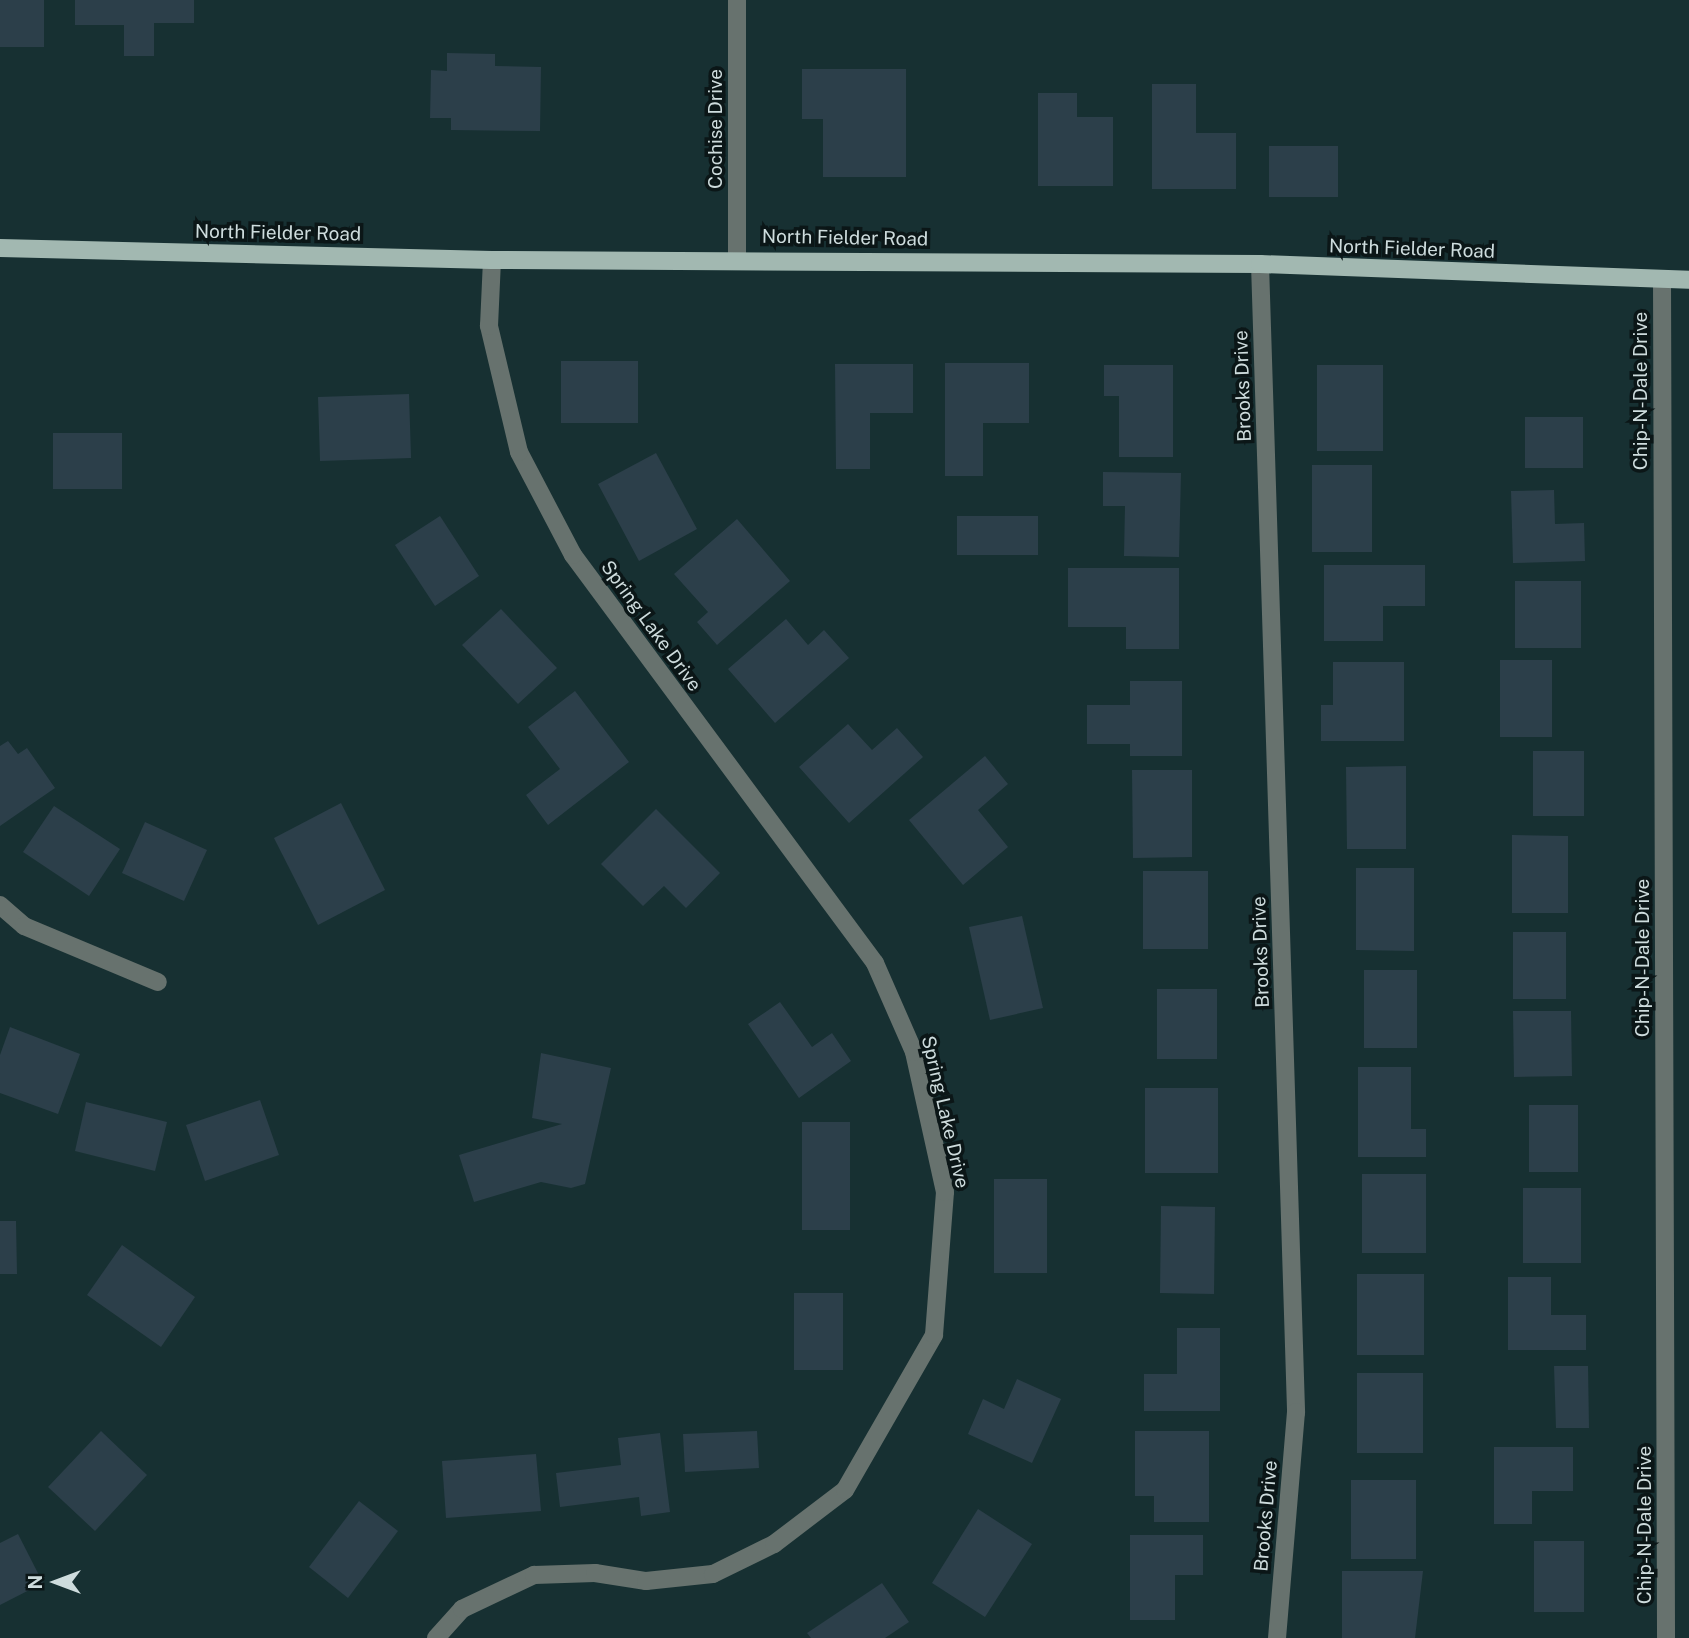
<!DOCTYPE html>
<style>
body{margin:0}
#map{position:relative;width:1689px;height:1638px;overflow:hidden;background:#173032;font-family:"Public Sans",sans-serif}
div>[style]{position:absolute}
.building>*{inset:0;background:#2c3f4a}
.minor>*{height:18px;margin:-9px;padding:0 9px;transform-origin:9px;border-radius:9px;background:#67726e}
.major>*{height:18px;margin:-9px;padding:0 9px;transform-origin:9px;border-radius:9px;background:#a2b8b1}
span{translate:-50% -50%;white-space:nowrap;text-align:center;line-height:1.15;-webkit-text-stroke:7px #0b1617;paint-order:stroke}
.street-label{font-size:19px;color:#cedcdd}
.north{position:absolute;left:21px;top:1547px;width:70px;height:70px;-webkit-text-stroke:5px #0b1617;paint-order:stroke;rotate:270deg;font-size:19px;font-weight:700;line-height:28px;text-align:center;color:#cedcdd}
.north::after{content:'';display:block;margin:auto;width:24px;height:32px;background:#cedcdd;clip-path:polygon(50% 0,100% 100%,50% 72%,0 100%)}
</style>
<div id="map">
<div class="building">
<i style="clip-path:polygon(0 0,44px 0,44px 47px,0 47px)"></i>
<i style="clip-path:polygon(75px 0,194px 0,194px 23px,154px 23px,154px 56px,124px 56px,124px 25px,75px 25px)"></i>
<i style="clip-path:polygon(447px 53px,495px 54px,495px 66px,541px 67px,540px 131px,451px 130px,451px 118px,430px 118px,431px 70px,447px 71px)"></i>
<i style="clip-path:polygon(802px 69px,906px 69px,906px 177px,823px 177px,823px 119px,802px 119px)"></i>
<i style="clip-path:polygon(1152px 84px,1196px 84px,1196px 133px,1236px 133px,1236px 189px,1152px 189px)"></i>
<i style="clip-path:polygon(1038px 93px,1077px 93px,1077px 117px,1113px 117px,1113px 186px,1038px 186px)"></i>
<i style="clip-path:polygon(1269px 146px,1338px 146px,1338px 197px,1269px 197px)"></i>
<i style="clip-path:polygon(561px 361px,638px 361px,638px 423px,561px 423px)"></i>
<i style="clip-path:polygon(945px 363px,1029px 363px,1029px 423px,983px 423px,983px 476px,945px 476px)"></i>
<i style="clip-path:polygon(835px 364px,913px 364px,913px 413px,870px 413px,870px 469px,836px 469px)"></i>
<i style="clip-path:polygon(1104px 365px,1173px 365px,1173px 457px,1119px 457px,1119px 396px,1104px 396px)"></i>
<i style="clip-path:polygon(1317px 365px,1383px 365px,1383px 451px,1317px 451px)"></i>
<i style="clip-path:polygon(409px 394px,411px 458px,320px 461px,318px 397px)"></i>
<i style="clip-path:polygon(1525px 417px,1583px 417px,1583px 468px,1525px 468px)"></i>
<i style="clip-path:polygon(53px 433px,122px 433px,122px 489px,53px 489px)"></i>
<i style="clip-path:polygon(656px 453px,697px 529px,639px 561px,598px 484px)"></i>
<i style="clip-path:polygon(1312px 465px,1372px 465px,1372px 552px,1312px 552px)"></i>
<i style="clip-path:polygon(1103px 472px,1181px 473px,1179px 557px,1124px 556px,1125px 506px,1103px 506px)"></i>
<i style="clip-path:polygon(1554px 490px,1555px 524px,1584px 523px,1585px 561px,1513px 563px,1511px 491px)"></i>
<i style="clip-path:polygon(440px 516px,479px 576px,435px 606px,395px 545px)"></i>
<i style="clip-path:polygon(957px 516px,1038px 516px,1038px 555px,957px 555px)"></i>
<i style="clip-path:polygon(737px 519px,790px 581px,717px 645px,697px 622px,708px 612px,674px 574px)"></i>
<i style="clip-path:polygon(1324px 565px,1425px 565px,1425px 606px,1383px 606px,1383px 641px,1324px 641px)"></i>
<i style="clip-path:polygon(1068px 568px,1179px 568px,1179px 649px,1126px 649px,1126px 627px,1068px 627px)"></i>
<i style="clip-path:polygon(1515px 581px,1581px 581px,1581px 648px,1515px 648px)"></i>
<i style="clip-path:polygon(501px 609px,557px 668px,518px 704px,462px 645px)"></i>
<i style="clip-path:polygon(786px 619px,808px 645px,824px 630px,849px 658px,775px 723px,728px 669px)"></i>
<i style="clip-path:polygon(1500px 660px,1552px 660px,1552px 737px,1500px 737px)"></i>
<i style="clip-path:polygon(1333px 662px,1404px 662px,1404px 741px,1321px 741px,1321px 705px,1333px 705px)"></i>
<i style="clip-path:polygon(1130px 681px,1182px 681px,1182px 756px,1130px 756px,1130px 744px,1087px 744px,1087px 705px,1130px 705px)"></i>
<i style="clip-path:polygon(575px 691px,629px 762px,548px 825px,526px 795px,560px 769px,528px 727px)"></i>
<i style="clip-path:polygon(848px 724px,872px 750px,897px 728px,923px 757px,849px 823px,799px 767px)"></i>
<i style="clip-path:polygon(8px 741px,18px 754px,27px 748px,55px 788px,0 826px,0 746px)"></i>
<i style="clip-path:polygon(1533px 751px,1584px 751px,1584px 816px,1533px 816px)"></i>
<i style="clip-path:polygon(985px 756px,1008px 784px,978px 810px,1008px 847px,963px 885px,909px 820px)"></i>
<i style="clip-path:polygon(1406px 766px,1406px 849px,1347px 849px,1346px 767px)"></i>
<i style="clip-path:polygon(1132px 770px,1192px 770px,1192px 857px,1133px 858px)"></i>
<i style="clip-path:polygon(341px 803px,385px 890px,318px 925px,274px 838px)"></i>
<i style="clip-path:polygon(54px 806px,120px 849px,89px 896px,23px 852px)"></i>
<i style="clip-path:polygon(656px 809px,720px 873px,686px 908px,664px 886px,643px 906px,601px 864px)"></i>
<i style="clip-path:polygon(145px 822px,207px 850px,184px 901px,122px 873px)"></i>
<i style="clip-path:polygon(1512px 835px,1568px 836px,1568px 913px,1512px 913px)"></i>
<i style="clip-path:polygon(1356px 868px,1414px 868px,1414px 951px,1356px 950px)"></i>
<i style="clip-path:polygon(1143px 871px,1208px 871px,1208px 949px,1143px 949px)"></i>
<i style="clip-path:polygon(1022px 916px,1043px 1008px,990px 1020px,969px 927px)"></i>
<i style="clip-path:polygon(1513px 932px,1566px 932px,1566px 999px,1513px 999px)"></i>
<i style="clip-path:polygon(1364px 970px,1417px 970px,1417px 1048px,1364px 1048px)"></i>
<i style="clip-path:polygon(1157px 989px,1217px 989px,1217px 1059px,1157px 1059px)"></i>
<i style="clip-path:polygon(780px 1002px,812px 1047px,832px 1033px,851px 1061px,799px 1098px,748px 1024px)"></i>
<i style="clip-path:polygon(1513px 1011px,1571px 1011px,1572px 1076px,1514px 1077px)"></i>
<i style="clip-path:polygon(10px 1027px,80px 1054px,58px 1114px,0 1093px,0 1055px)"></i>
<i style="clip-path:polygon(541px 1053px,611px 1068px,585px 1184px,571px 1188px,541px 1182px,474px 1202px,459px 1155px,562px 1124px,532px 1118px)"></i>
<i style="clip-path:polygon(1358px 1067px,1411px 1067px,1411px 1129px,1426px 1129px,1426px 1157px,1358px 1157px)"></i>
<i style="clip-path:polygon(1145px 1088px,1218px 1088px,1218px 1173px,1145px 1173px)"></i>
<i style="clip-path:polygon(260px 1100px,279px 1155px,205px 1181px,186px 1125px)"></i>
<i style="clip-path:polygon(86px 1102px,167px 1122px,155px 1171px,75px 1151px)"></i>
<i style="clip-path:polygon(1529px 1105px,1578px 1105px,1578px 1172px,1529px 1172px)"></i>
<i style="clip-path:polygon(802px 1122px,850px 1122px,850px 1230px,802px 1230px)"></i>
<i style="clip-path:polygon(1362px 1174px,1426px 1174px,1426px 1253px,1362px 1253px)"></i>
<i style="clip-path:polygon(994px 1179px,1047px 1179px,1047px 1273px,994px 1273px)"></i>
<i style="clip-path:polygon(1523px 1188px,1581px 1188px,1581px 1263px,1523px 1263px)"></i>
<i style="clip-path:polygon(1161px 1206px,1215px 1207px,1214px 1294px,1160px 1293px)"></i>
<i style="clip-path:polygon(0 1221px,16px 1221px,17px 1274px,0 1274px)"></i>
<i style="clip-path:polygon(122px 1245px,195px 1297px,161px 1347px,87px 1295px)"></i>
<i style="clip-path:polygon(1357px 1274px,1424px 1274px,1424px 1355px,1357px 1355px)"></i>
<i style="clip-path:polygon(1508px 1277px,1551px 1277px,1551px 1315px,1586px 1315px,1586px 1350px,1508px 1350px)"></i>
<i style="clip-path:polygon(794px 1293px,843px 1293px,843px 1370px,794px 1370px)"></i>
<i style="clip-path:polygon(1177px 1328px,1220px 1328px,1220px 1411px,1144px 1411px,1144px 1374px,1177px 1374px)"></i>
<i style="clip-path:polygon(1554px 1366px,1588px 1366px,1589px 1428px,1556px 1428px)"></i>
<i style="clip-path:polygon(1357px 1373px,1423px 1373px,1423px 1453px,1357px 1453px)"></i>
<i style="clip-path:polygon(1017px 1379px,1061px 1399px,1032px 1463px,968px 1434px,983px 1399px,1004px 1409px)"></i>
<i style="clip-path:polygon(101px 1431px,147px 1475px,95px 1531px,48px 1487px)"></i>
<i style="clip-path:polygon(757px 1431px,759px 1468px,685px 1472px,683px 1434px)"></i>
<i style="clip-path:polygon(1135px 1431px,1209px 1431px,1209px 1522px,1154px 1522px,1154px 1496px,1135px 1496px)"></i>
<i style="clip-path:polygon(660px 1433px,670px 1512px,641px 1516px,639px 1497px,560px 1507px,556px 1473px,621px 1465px,618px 1438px)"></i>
<i style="clip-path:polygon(1494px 1447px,1573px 1447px,1573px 1491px,1532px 1491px,1532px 1524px,1494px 1524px)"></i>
<i style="clip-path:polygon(536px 1454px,541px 1511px,446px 1518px,442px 1461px)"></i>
<i style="clip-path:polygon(1351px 1480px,1416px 1480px,1416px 1559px,1351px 1559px)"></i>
<i style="clip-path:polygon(359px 1501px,398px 1531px,348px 1598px,309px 1567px)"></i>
<i style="clip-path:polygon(978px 1509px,1032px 1544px,985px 1617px,932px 1583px)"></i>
<i style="clip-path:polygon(18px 1534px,43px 1583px,0 1605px,0 1543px)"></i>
<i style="clip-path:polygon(1130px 1535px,1203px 1535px,1203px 1575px,1175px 1575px,1175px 1620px,1130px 1620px)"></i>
<i style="clip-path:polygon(1534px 1541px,1584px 1541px,1584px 1612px,1534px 1612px)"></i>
<i style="clip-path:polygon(1342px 1571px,1423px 1571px,1415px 1638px,1342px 1638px)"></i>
<i style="clip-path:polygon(882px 1583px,909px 1622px,885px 1638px,811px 1638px,807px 1633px)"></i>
</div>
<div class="minor">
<i style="left:737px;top:258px;width:258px;rotate:-90deg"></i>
<i style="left:1260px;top:264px;width:1149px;rotate:88.2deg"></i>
<i style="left:1296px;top:1412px;width:227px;rotate:94.8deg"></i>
<i style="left:1662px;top:279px;width:1359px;rotate:89.83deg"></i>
<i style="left:0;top:905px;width:32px;rotate:41deg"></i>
<i style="left:24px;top:926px;width:145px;rotate:22.7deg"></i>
<i style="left:436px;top:1638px;width:39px;rotate:-48deg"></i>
<i style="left:462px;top:1609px;width:80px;rotate:-25.3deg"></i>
<i style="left:534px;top:1575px;width:61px;rotate:-1.9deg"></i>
<i style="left:595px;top:1573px;width:52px;rotate:8.9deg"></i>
<i style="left:646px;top:1581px;width:67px;rotate:-6deg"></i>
<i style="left:713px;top:1574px;width:68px;rotate:-26.2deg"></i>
<i style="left:774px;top:1544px;width:89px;rotate:-37.3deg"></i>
<i style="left:845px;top:1490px;width:179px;rotate:-60.1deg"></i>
<i style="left:934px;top:1335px;width:143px;rotate:-85.6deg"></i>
<i style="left:945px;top:1192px;width:143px;rotate:-102.5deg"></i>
<i style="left:914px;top:1052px;width:97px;rotate:-113.7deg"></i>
<i style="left:875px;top:963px;width:508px;rotate:-126.51deg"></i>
<i style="left:573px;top:555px;width:116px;rotate:-117.7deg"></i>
<i style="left:519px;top:452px;width:130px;rotate:-103.4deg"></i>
<i style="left:489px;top:326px;width:66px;rotate:-87.4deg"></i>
</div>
<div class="major">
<i style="left:0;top:248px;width:492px;rotate:1.4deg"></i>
<i style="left:492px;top:260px;width:768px;rotate:0.3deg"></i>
<i style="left:1260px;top:264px;width:429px;rotate:2.1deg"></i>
</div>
<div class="street-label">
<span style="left:716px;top:129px;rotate:-90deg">Cochise Drive</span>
<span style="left:278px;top:233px;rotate:1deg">North Fielder Road</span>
<span style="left:845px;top:238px;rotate:1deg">North Fielder Road</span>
<span style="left:1412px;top:249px;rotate:2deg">North Fielder Road</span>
<span style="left:1243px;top:386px;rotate:-92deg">Brooks Drive</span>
<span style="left:1641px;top:391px;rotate:-90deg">Chip-N-Dale Drive</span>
<span style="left:651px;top:626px;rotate:54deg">Spring Lake Drive</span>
<span style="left:1261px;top:952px;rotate:-92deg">Brooks Drive</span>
<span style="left:1643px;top:958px;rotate:-90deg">Chip-N-Dale Drive</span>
<span style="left:945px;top:1112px;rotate:77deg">Spring Lake Drive</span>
<span style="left:1266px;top:1516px;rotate:-85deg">Brooks Drive</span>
<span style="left:1645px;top:1525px;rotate:-90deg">Chip-N-Dale Drive</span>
</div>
<div class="north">N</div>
</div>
